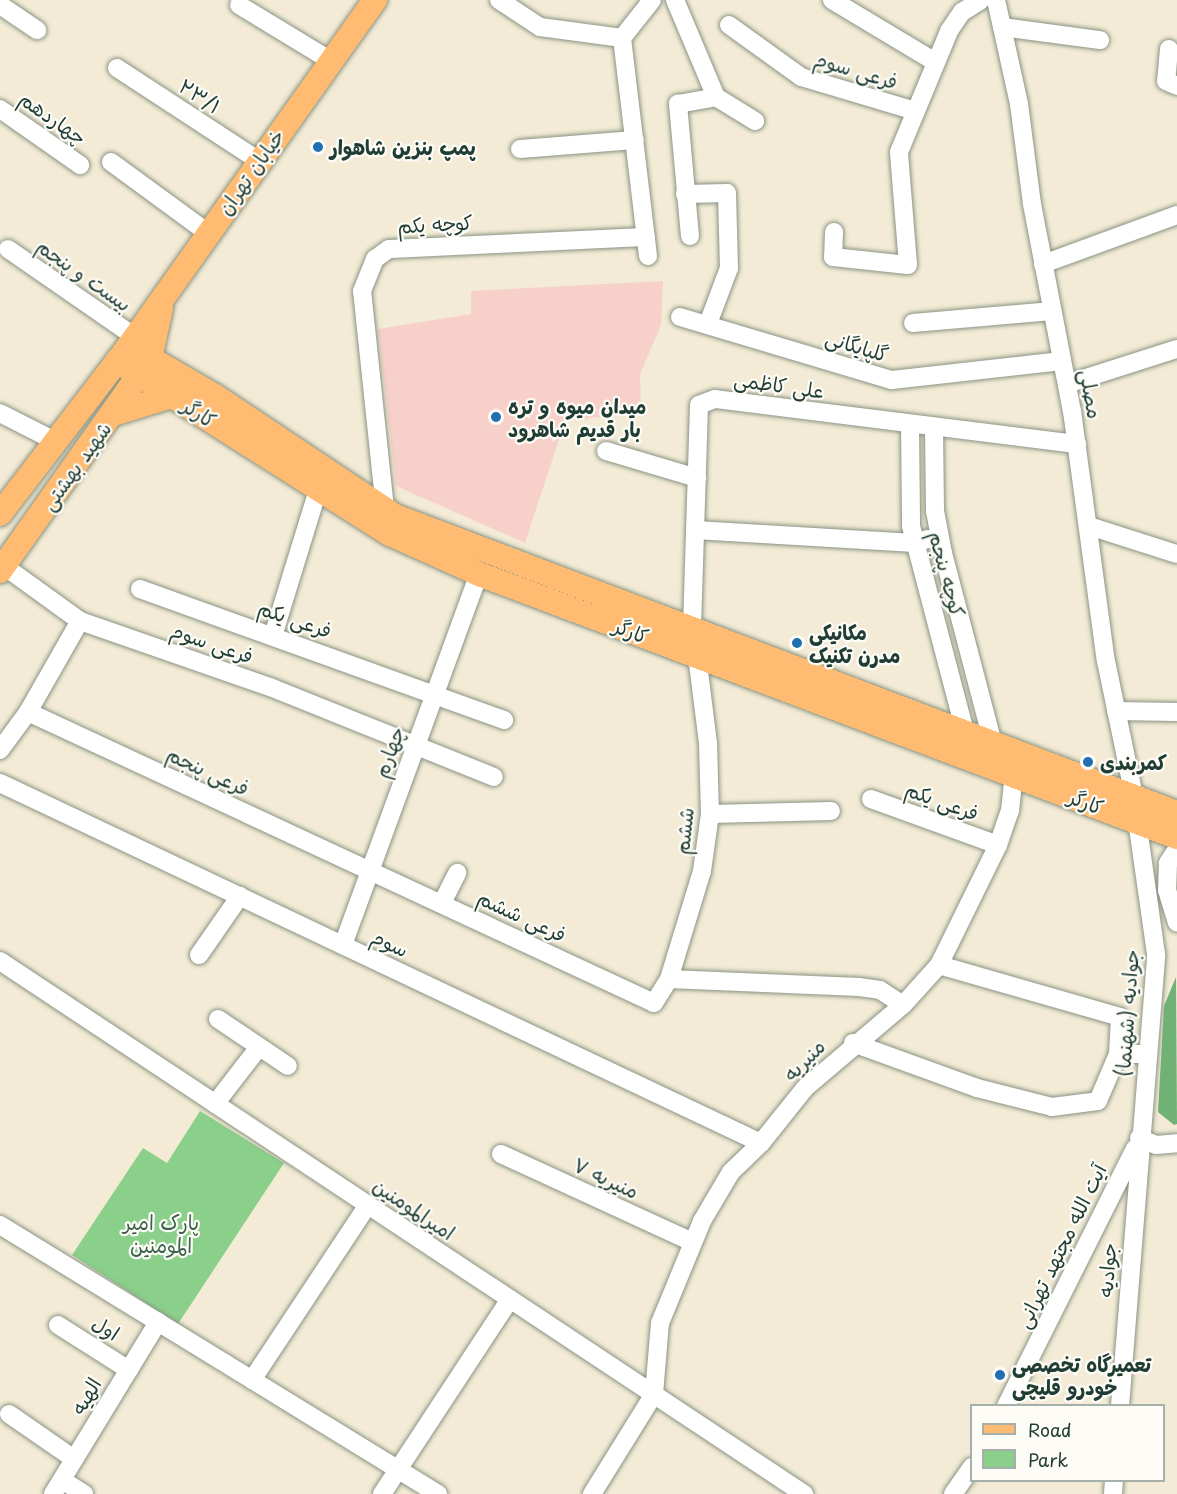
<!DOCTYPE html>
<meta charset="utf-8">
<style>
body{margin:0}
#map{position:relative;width:1177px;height:1494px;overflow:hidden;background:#f3ebd5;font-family:"Playpen Sans","Playpen Sans Arabic",sans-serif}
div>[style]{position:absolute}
.built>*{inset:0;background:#f7d1c9}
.green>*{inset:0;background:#8bd08a}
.forest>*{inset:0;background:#70b276}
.roads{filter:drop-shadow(0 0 2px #899484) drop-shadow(0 0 2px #899484)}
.minor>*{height:18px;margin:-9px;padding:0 9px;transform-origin:9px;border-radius:9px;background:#fff}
.major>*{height:24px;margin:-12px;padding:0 12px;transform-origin:12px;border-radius:12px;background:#ffbb71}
.dots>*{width:16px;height:16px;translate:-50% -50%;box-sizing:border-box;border:3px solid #fdfcf7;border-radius:50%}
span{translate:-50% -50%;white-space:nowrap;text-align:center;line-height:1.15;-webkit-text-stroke:4.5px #fdfcf7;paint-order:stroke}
.street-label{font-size:20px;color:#1f3d34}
.poi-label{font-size:20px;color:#1f3d34;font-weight:700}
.left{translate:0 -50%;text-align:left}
.park-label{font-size:20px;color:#3a624a}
.legend{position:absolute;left:970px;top:1404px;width:195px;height:78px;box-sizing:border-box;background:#fdfcf7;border:2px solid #a4b0a9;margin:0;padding:8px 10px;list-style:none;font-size:18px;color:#1f3d34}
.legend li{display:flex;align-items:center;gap:12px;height:30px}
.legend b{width:30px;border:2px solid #a4b0a9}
</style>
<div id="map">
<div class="built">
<i style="clip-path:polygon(663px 281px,661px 325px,640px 374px,641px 412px,565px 421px,525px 543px,396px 486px,378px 329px,471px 314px,471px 291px)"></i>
</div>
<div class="green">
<i style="clip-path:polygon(200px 1111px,284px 1163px,178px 1324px,72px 1255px,143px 1148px,167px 1163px)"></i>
</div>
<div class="forest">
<i style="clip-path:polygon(1176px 977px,1177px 1124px,1174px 1125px,1158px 1112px,1164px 1006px)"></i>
</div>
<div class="roads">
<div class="minor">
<i style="left:499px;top:0;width:49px;rotate:33.4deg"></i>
<i style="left:540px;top:27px;width:83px;rotate:7.6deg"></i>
<i style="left:675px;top:0;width:105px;rotate:67.1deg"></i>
<i style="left:716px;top:97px;width:46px;rotate:31.6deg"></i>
<i style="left:832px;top:0;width:120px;rotate:31deg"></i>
<i style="left:996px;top:0;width:107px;rotate:77.5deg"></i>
<i style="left:1019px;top:104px;width:101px;rotate:82.6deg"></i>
<i style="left:1032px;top:204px;width:211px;rotate:79.1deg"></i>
<i style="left:1072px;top:411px;width:252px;rotate:82.3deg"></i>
<i style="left:1106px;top:661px;width:138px;rotate:78.3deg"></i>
<i style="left:0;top:5px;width:45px;rotate:34deg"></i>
<i style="left:239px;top:5px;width:108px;rotate:31.3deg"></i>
<i style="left:729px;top:25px;width:89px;rotate:35.8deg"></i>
<i style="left:801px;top:77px;width:119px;rotate:16.6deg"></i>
<i style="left:1002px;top:27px;width:99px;rotate:7.6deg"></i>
<i style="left:1169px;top:49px;width:32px;rotate:95deg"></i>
<i style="left:1166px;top:81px;width:12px;rotate:24deg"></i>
<i style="left:117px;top:68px;width:170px;rotate:33.2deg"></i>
<i style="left:0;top:109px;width:98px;rotate:35deg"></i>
<i style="left:520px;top:149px;width:115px;rotate:-4.5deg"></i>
<i style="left:111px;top:162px;width:120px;rotate:36.2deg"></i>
<i style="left:685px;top:194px;width:42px;rotate:-1.4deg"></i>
<i style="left:727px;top:193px;width:75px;rotate:88.5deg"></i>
<i style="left:729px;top:268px;width:60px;rotate:110.6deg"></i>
<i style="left:834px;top:232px;width:25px;rotate:92deg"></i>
<i style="left:833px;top:257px;width:75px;rotate:6.1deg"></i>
<i style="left:908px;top:265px;width:113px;rotate:-94.6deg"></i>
<i style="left:899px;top:152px;width:131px;rotate:-67.5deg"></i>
<i style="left:949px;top:31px;width:23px;rotate:-56deg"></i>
<i style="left:962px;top:12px;width:22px;rotate:-32deg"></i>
<i style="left:690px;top:236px;width:133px;rotate:-95.2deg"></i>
<i style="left:678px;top:104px;width:39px;rotate:-10deg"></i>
<i style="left:8px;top:249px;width:155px;rotate:34.7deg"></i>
<i style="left:648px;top:256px;width:220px;rotate:-96.8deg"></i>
<i style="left:622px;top:38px;width:48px;rotate:-51.7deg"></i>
<i style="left:1043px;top:264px;width:143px;rotate:-20.1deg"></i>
<i style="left:680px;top:317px;width:221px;rotate:16.6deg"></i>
<i style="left:892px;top:380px;width:171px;rotate:-6.4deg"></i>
<i style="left:913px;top:323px;width:140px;rotate:-4.9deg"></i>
<i style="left:1067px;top:384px;width:115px;rotate:-17.7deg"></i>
<i style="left:0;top:413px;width:62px;rotate:27deg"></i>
<i style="left:910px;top:424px;width:102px;rotate:89.4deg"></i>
<i style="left:911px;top:526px;width:213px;rotate:75.3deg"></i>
<i style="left:934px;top:428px;width:83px;rotate:89.3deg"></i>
<i style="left:935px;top:511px;width:43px;rotate:79.2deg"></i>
<i style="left:943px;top:553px;width:196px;rotate:75.3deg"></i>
<i style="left:606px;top:451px;width:95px;rotate:16.5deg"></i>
<i style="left:385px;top:509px;width:219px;rotate:-96deg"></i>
<i style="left:362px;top:291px;width:35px;rotate:-68deg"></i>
<i style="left:375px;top:259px;width:17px;rotate:-36deg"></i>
<i style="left:389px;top:249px;width:257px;rotate:-2.7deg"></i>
<i style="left:1089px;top:526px;width:92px;rotate:17.7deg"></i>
<i style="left:695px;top:530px;width:220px;rotate:3.4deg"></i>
<i style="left:915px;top:543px;width:13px;rotate:-18deg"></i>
<i style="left:4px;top:566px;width:94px;rotate:35.9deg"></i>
<i style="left:80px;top:621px;width:201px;rotate:19.2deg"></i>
<i style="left:270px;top:687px;width:241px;rotate:21.9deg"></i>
<i style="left:140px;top:589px;width:387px;rotate:19.8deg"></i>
<i style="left:692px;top:628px;width:223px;rotate:-88.2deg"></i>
<i style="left:699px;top:405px;width:17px;rotate:-21deg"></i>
<i style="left:715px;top:399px;width:365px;rotate:7.1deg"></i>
<i style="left:273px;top:636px;width:153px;rotate:-72.9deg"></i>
<i style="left:1116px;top:711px;width:61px;rotate:0.9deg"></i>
<i style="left:28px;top:712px;width:690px;rotate:24.93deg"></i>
<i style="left:654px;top:1003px;width:28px;rotate:-58deg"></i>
<i style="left:669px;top:979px;width:113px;rotate:-73deg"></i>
<i style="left:702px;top:871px;width:58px;rotate:-82deg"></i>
<i style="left:710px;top:814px;width:71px;rotate:-91.6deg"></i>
<i style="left:708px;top:743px;width:88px;rotate:-97.2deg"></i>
<i style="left:0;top:750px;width:47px;rotate:-53.6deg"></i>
<i style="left:28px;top:712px;width:105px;rotate:-60.3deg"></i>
<i style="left:0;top:783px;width:842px;rotate:25.32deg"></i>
<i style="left:871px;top:799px;width:135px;rotate:19.9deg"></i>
<i style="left:710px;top:814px;width:121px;rotate:-1.4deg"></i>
<i style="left:1177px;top:849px;width:17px;rotate:123deg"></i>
<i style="left:1168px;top:863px;width:27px;rotate:92deg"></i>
<i style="left:1167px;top:890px;width:34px;rotate:73deg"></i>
<i style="left:442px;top:903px;width:34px;rotate:-63deg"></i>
<i style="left:343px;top:945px;width:395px;rotate:-69.9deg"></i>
<i style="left:199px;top:955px;width:72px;rotate:-55.2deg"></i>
<i style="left:0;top:961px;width:965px;rotate:33.54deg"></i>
<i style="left:939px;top:965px;width:188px;rotate:16deg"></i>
<i style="left:1120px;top:1017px;width:37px;rotate:93deg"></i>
<i style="left:669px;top:979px;width:190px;rotate:2.4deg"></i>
<i style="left:859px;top:987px;width:21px;rotate:8deg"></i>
<i style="left:880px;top:990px;width:27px;rotate:33deg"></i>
<i style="left:218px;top:1019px;width:84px;rotate:33.9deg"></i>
<i style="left:853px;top:1043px;width:132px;rotate:19.9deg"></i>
<i style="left:977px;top:1088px;width:77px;rotate:14.2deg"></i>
<i style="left:1052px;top:1107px;width:46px;rotate:-7.4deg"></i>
<i style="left:1098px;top:1101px;width:51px;rotate:-66.9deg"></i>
<i style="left:1118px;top:1054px;width:29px"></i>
<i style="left:215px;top:1104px;width:72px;rotate:-52.3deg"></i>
<i style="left:1139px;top:1138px;width:18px;rotate:22deg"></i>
<i style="left:1156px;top:1145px;width:21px;rotate:-5deg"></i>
<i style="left:501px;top:1154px;width:210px;rotate:24.7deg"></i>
<i style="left:0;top:1225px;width:514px;rotate:31.56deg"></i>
<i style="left:58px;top:1325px;width:84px;rotate:32.4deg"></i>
<i style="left:252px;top:1380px;width:210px;rotate:-56.5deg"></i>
<i style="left:1006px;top:1406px;width:288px;rotate:-63.4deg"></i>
<i style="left:1120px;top:1406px;width:453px;rotate:-85.4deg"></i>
<i style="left:1156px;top:954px;width:135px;rotate:-98.1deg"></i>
<i style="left:9px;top:1414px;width:79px;rotate:34.7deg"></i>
<i style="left:62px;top:1480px;width:26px;rotate:32deg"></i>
<i style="left:53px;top:1494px;width:202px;rotate:-58.6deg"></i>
<i style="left:382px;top:1494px;width:233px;rotate:-56.7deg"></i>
<i style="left:592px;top:1494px;width:118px;rotate:-58.2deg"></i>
<i style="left:654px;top:1394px;width:71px;rotate:-85.2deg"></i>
<i style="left:660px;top:1323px;width:110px;rotate:-67.6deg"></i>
<i style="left:702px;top:1221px;width:57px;rotate:-59.4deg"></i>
<i style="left:731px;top:1172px;width:42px;rotate:-44deg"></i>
<i style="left:761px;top:1143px;width:70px;rotate:-51.3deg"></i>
<i style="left:805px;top:1088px;width:128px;rotate:-40.3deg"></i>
<i style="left:903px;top:1005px;width:54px;rotate:-48deg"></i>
<i style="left:939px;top:965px;width:134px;rotate:-63.8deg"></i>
<i style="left:998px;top:845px;width:36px;rotate:-71deg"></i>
<i style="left:1010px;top:811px;width:36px;rotate:-84deg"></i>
<i style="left:953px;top:1494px;width:33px;rotate:-55deg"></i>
<i style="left:1113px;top:1494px;width:14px;rotate:-86deg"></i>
</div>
<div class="major">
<i style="left:129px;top:346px;width:99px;rotate:30.2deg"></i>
<i style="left:215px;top:396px;width:216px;rotate:33.7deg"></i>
<i style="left:395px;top:516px;width:837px;rotate:20.8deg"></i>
<i style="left:117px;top:361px;width:323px;rotate:32.4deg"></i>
<i style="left:390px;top:534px;width:98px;rotate:24.2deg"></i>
<i style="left:479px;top:574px;width:746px;rotate:20.65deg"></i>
<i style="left:113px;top:414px;width:62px;rotate:-17deg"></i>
<i style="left:0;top:514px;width:212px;rotate:-52.5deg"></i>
<i style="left:129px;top:346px;width:425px;rotate:-54.6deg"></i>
<i style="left:0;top:571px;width:260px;rotate:-54.7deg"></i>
<i style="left:150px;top:359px;width:52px;rotate:-77.8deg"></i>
</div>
</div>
<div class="dots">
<i style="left:318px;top:147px;background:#1f6fb2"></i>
<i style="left:496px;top:417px;background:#1f6fb2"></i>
<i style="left:797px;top:643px;background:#1f6fb2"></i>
<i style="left:1088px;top:762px;background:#1f6fb2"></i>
<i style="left:1000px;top:1375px;background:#1f6fb2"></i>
</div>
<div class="street-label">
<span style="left:856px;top:70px;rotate:17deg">فرعی سوم</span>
<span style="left:200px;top:96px;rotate:33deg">۲۳/۱</span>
<span style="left:53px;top:118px;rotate:35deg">چهاردهم</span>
<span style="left:251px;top:172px;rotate:-55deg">خیابان تهران</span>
<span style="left:435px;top:224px;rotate:-3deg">کوچه یکم</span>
<span style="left:84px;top:275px;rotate:35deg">بیست و پنجم</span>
<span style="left:857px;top:346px;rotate:17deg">گلپایگانی</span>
<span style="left:779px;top:385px;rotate:8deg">علی کاظمی</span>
<span style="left:1091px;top:394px;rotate:80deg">مصلی</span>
<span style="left:199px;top:413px;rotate:33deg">کارگر</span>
<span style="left:76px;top:466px;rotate:-54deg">شهید بهشتی</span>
<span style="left:947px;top:574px;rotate:75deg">کوچه پنجم</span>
<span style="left:295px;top:619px;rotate:19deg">فرعی یکم</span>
<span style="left:631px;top:631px;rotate:21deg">کارگر</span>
<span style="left:212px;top:643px;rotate:19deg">فرعی سوم</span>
<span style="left:389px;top:752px;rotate:-70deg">چهارم</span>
<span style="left:208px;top:771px;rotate:25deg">فرعی پنجم</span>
<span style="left:942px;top:801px;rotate:20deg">فرعی یکم</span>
<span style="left:1086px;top:802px;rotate:21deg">کارگر</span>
<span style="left:684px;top:831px;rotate:-84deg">ششم</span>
<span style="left:522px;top:916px;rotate:25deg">فرعی ششم</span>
<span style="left:390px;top:943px;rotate:25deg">سوم</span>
<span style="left:1127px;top:1013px;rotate:-86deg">جوادیه (شهنما)</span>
<span style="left:804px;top:1060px;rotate:-45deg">منیریه</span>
<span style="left:606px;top:1178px;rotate:25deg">منیریه ۷</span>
<span style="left:414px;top:1209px;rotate:34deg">امیرالمومنین</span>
<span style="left:1061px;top:1246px;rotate:-64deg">آیت الله مجتهد تهرانی</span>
<span style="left:1107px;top:1270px;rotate:-86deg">جوادیه</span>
<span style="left:106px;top:1328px;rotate:32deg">اول</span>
<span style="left:86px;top:1396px;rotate:-59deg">الهیه</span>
</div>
<div class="poi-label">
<span class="left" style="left:330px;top:147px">پمپ بنزین شاهوار</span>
<span class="left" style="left:508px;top:418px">میدان میوه و تره<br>بار قدیم شاهرود</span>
<span class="left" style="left:809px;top:644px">مکانیکی<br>مدرن تکنیک</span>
<span class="left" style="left:1100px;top:762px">کمربندی</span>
<span class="left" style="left:1012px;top:1376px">تعمیرگاه تخصصی<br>خودرو قلیچی</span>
</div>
<div class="park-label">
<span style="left:161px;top:1234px">پارک امیر<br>المومنین</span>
</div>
<ul class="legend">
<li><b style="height:8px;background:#ffbb71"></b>Road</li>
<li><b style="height:16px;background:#8bd08a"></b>Park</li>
</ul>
</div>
